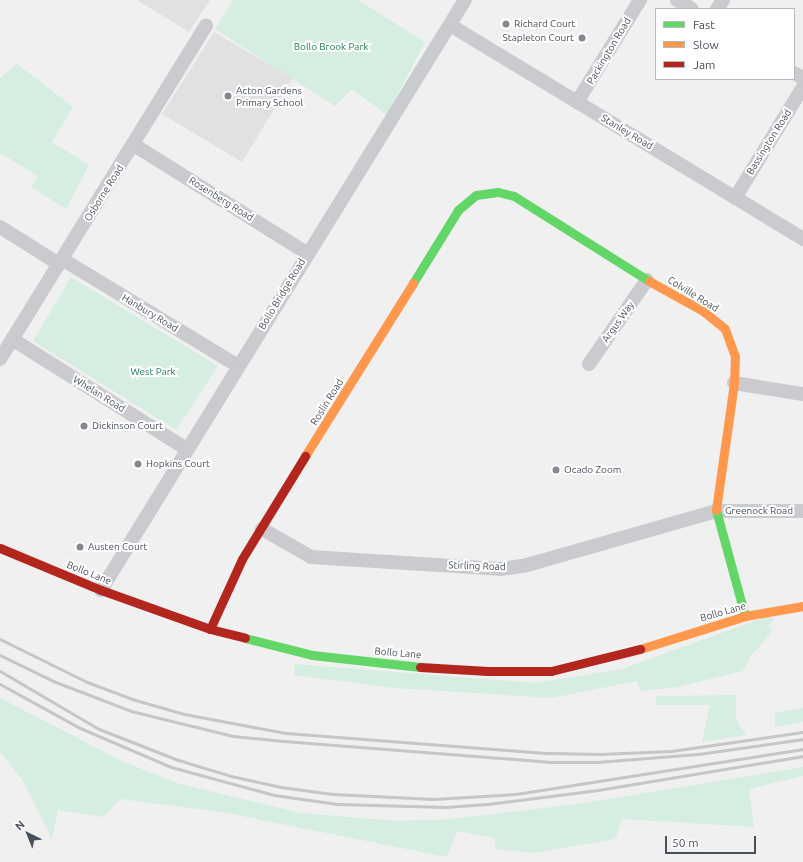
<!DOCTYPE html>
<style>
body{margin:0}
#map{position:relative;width:803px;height:862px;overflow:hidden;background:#f0f0f0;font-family:Ubuntu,sans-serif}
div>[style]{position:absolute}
.education>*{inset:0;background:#e2e1e2}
.green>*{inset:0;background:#d5eee1}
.street>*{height:14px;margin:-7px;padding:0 7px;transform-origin:7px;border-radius:7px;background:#cacbce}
.fast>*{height:9px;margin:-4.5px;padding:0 4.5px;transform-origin:4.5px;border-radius:4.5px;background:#63d668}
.slow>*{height:9px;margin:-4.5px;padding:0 4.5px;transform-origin:4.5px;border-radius:4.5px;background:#ff974d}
.jam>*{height:9px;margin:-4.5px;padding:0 4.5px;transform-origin:4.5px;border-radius:4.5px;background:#b3261e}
.rail>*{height:3px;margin:-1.5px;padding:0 1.5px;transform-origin:1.5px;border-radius:1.5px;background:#c5c6c8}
.dots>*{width:11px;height:11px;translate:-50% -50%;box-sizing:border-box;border:2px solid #fff;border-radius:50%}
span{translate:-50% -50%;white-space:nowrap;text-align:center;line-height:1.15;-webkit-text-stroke:4px #fff;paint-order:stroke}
.poi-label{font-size:10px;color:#48505c}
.left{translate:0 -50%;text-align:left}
.right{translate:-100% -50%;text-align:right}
.park-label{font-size:10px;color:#1a7b54}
.street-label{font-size:10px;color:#48505c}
.legend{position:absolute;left:655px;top:8px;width:140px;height:72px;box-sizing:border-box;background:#fff;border:1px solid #b6b9be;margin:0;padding:5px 7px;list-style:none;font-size:12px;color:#48505c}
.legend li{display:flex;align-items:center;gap:8px;height:20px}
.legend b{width:20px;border:1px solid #b6b9be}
.north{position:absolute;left:8px;top:814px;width:40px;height:40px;-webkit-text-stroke:3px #fff;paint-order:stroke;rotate:317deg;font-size:11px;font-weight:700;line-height:16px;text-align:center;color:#48505c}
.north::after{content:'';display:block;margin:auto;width:14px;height:18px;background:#48505c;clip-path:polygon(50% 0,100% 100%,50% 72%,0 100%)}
.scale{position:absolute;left:665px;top:836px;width:91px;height:18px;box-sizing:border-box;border:2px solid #48505c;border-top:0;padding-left:5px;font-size:12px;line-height:14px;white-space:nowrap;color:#48505c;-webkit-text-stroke:3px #fff;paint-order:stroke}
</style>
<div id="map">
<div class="education">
<i style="clip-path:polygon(137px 0,210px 0,189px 32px)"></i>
<i style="clip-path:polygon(214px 32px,293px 78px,242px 162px,162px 114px)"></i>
</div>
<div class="green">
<i style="clip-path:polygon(233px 0,358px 0,425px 42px,387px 115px,352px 89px,335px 106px,215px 29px)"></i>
<i style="clip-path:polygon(17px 64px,73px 107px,52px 142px,89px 165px,66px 209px,31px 187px,38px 176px,0 153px,0 78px)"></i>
<i style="clip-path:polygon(71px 277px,218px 366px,176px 430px,33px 341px)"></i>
<i style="clip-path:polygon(768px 616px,774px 619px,768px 626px,773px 631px,750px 657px,743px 671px,677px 687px,640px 691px,637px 681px,552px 698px,394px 688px,294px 675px,295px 664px,535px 683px,622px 669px)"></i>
<i style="clip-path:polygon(736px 695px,736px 719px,746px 735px,702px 742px,710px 705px,655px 705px,657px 696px)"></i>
<i style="clip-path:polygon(0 698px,122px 761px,177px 783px,300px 813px,398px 821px,451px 819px,577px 804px,803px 767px,803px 776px,749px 789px,754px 827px,622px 819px,615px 839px,533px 853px,495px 849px,495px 838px,457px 831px,447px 857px,222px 812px,120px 799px,104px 817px,58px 810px,52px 839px,23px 781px,0 752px)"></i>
<i style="clip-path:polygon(803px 708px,803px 722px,775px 727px,775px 713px)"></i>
</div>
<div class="street">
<i style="left:677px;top:0;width:17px;rotate:31deg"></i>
<i style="left:717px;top:9px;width:11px;rotate:-56deg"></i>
<i style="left:450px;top:25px;width:413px;rotate:31.2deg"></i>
<i style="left:794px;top:73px;width:10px;rotate:29deg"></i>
<i style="left:577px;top:102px;width:120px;rotate:-58.3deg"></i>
<i style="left:134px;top:145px;width:204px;rotate:32deg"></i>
<i style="left:735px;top:198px;width:130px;rotate:-58.5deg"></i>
<i style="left:0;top:227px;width:70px;rotate:32.1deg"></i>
<i style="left:62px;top:259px;width:206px;rotate:31.3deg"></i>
<i style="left:12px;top:339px;width:207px;rotate:32.2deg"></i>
<i style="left:0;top:359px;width:392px;rotate:-58.3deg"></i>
<i style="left:589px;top:364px;width:102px;rotate:-55.4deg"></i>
<i style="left:734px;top:383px;width:70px;rotate:9.1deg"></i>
<i style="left:262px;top:529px;width:56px;rotate:29.7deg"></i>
<i style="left:311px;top:557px;width:189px;rotate:3.6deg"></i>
<i style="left:500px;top:569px;width:27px;rotate:-8deg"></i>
<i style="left:527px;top:565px;width:197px;rotate:-15.9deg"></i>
<i style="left:716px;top:511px;width:87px"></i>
<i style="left:101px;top:590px;width:693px;rotate:-58.33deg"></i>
</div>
<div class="fast">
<i style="left:413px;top:283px;width:86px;rotate:-58.3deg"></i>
<i style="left:458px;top:210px;width:23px;rotate:-40deg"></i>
<i style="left:476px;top:195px;width:22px;rotate:-8deg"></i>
<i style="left:498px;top:192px;width:16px;rotate:14deg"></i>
<i style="left:514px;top:196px;width:160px;rotate:32.2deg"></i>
<i style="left:716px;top:510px;width:110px;rotate:74.7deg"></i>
<i style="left:245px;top:638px;width:69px;rotate:14.2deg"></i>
<i style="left:312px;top:655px;width:109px;rotate:6.3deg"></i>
</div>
<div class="slow">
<i style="left:649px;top:281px;width:62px;rotate:29.1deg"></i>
<i style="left:703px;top:311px;width:28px;rotate:39deg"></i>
<i style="left:725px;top:329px;width:29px;rotate:70deg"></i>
<i style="left:735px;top:356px;width:27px;rotate:92deg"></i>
<i style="left:734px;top:383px;width:128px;rotate:98.1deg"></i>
<i style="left:305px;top:456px;width:204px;rotate:-58deg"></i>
<i style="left:640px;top:649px;width:110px;rotate:-17.4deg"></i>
<i style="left:745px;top:616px;width:59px;rotate:-9.8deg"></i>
</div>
<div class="jam">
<i style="left:0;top:548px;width:109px;rotate:22.6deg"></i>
<i style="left:101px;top:590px;width:116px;rotate:19.7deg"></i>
<i style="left:210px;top:629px;width:36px;rotate:14deg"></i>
<i style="left:210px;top:629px;width:77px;rotate:-65.4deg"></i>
<i style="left:242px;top:559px;width:121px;rotate:-58.5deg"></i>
<i style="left:420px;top:667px;width:68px;rotate:3.4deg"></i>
<i style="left:488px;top:671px;width:63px"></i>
<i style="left:551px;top:671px;width:92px;rotate:-13.9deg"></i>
</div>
<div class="rail">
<i style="left:0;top:639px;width:97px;rotate:26.3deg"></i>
<i style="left:87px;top:682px;width:48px;rotate:20.7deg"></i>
<i style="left:132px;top:699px;width:54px;rotate:16.1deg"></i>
<i style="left:184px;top:714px;width:104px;rotate:10.6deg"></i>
<i style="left:286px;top:733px;width:263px;rotate:4.4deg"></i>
<i style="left:548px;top:753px;width:52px;rotate:1.1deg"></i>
<i style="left:600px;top:754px;width:71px;rotate:-2.4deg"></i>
<i style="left:671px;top:751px;width:133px;rotate:-8.2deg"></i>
<i style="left:0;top:655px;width:59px;rotate:26.1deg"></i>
<i style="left:53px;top:681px;width:84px;rotate:21deg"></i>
<i style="left:131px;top:711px;width:105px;rotate:13.8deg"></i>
<i style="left:233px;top:736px;width:51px;rotate:5.6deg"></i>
<i style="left:284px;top:741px;width:265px;rotate:4.5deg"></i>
<i style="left:548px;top:762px;width:49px"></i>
<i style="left:597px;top:762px;width:101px;rotate:-4.5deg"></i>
<i style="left:698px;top:754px;width:106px;rotate:-8.1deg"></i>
<i style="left:0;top:671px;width:115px;rotate:30.4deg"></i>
<i style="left:99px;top:729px;width:85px;rotate:21.4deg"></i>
<i style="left:178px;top:760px;width:55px;rotate:16.8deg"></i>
<i style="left:231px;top:776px;width:51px;rotate:12.4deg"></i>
<i style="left:281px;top:787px;width:52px;rotate:7.7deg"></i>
<i style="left:333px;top:794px;width:100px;rotate:2.9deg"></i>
<i style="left:433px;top:799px;width:83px;rotate:-3.4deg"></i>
<i style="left:516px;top:794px;width:291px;rotate:-8.9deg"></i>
<i style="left:0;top:684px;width:91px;rotate:28.8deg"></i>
<i style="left:80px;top:728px;width:99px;rotate:23.2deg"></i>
<i style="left:171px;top:767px;width:107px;rotate:15.2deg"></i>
<i style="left:274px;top:795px;width:64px;rotate:8.1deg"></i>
<i style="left:337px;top:804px;width:109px;rotate:1.6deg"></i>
<i style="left:446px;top:807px;width:41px;rotate:-4.2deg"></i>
<i style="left:487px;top:804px;width:112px;rotate:-7.2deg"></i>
<i style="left:598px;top:790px;width:208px;rotate:-9.4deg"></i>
</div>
<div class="dots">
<i style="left:506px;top:24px;background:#838890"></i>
<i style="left:582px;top:38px;background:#838890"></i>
<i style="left:228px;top:96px;background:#838890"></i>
<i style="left:84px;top:426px;background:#838890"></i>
<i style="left:138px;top:464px;background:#838890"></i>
<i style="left:556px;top:470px;background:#838890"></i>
<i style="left:80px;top:547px;background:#838890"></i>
</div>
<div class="poi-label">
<span class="left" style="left:514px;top:24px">Richard Court</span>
<span class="right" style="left:574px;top:38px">Stapleton Court</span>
<span class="left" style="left:236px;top:96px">Acton Gardens<br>Primary School</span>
<span class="left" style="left:92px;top:426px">Dickinson Court</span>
<span class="left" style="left:146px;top:464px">Hopkins Court</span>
<span class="left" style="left:564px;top:470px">Ocado Zoom</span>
<span class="left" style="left:88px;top:547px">Austen Court</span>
</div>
<div class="park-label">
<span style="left:331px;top:47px">Bollo Brook Park</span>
<span style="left:153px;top:372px">West Park</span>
</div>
<div class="street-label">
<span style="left:609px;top:51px;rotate:-59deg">Packington Road</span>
<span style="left:627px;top:132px;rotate:31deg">Stanley Road</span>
<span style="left:769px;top:142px;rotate:-58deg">Bassington Road</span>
<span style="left:104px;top:193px;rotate:-58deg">Osborne Road</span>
<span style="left:221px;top:199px;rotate:32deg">Rosenberg Road</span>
<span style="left:282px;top:294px;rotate:-59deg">Bollo Bridge Road</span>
<span style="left:693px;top:294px;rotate:32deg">Colville Road</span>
<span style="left:150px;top:313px;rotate:31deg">Hanbury Road</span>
<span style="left:618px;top:322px;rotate:-55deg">Argus Way</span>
<span style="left:99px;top:394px;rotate:32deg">Whelan Road</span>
<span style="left:327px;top:402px;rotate:-58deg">Roslin Road</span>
<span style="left:759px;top:511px">Greenock Road</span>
<span style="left:477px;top:566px;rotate:2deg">Stirling Road</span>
<span style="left:89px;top:573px;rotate:22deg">Bollo Lane</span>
<span style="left:723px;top:612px;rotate:-16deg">Bollo Lane</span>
<span style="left:398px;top:653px;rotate:5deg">Bollo Lane</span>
</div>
<ul class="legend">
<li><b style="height:5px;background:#63d668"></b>Fast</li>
<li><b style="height:5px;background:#ff974d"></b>Slow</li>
<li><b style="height:5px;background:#b3261e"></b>Jam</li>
</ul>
<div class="north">N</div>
<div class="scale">50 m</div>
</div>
